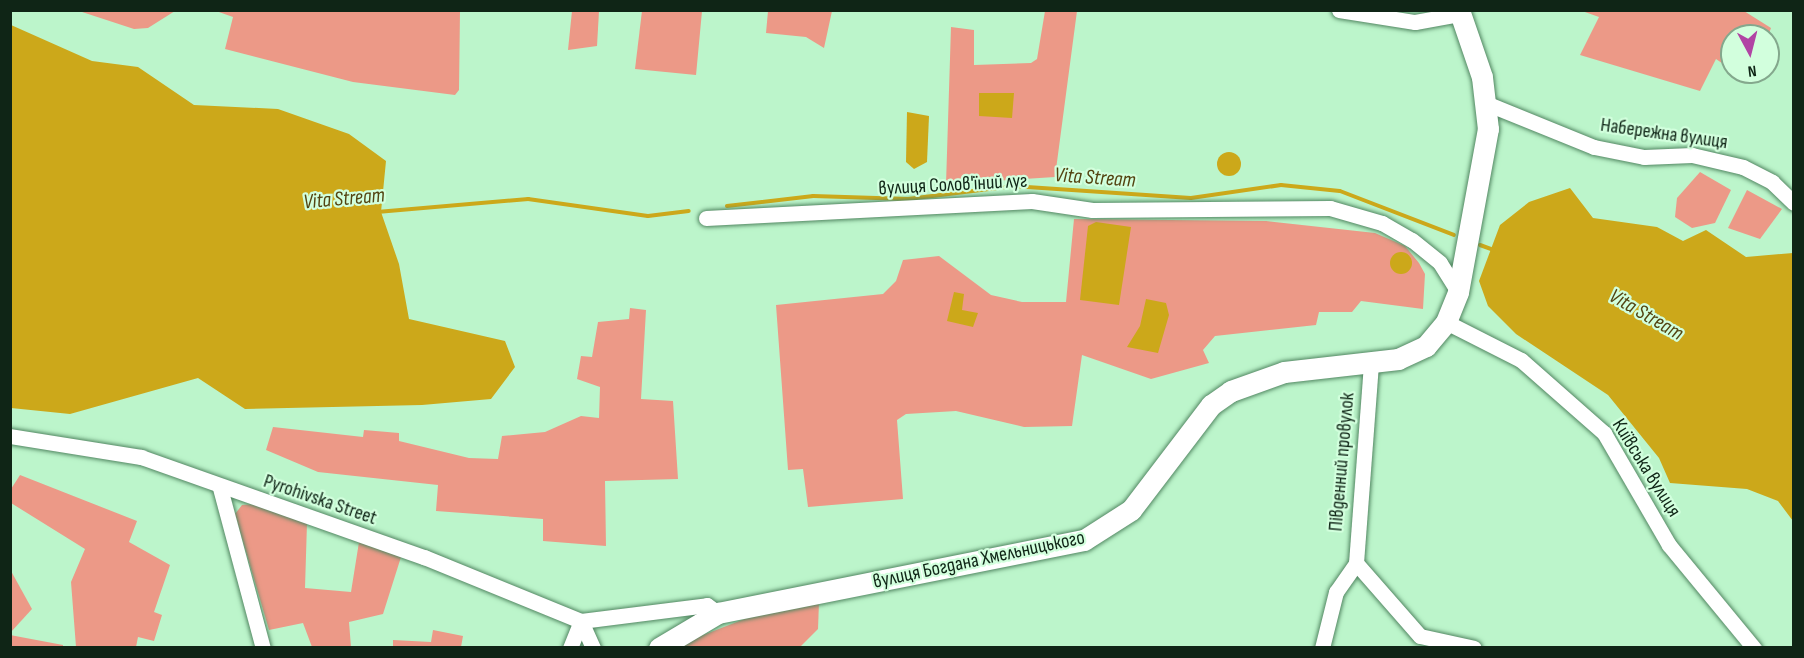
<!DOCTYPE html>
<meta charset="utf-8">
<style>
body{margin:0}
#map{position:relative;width:1804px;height:658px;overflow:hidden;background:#bcf5cb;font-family:"Sofia Sans Condensed",sans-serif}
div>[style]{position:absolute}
.green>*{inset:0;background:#ec9987}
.water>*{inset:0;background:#cca81a}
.round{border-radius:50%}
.stream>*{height:4px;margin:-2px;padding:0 2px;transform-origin:2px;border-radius:2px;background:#cca81a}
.roads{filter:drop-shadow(0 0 2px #528762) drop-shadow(0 0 2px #528762)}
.street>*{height:15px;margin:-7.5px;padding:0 7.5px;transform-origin:7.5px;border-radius:7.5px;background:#fff}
.secondary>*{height:21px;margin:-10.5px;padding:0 10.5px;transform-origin:10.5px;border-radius:10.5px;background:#fff}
span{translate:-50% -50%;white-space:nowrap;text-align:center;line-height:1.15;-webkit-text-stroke:4.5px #d2ffdd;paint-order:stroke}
.street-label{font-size:20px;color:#0f2516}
.water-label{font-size:21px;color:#534411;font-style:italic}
.frame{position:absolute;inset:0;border:12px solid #0f2516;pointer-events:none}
.north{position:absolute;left:1720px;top:24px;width:60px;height:60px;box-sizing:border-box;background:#d2ffdd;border:2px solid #84a88d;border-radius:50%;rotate:173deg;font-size:16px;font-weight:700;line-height:24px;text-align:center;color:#0f2516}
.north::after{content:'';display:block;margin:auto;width:21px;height:27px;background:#b144a4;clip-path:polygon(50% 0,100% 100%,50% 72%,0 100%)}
</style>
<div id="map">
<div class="green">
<i style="clip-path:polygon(79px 11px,175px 11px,148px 28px,134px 29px)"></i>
<i style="clip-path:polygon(216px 11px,460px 11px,459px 90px,455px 95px,353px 82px,225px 49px,233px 17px)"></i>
<i style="clip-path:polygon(572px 11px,599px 11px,597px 46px,568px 50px)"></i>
<i style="clip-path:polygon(642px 11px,702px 11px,696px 75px,635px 69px)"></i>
<i style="clip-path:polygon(768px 11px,832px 11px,824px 48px,806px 37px,766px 33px)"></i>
<i style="clip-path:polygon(1045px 11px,1077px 11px,1055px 177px,946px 184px,951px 27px,974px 30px,974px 65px,1031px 63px,1037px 59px)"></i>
<i style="clip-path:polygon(1582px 11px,1744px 11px,1771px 28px,1768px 36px,1732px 36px,1732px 70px,1716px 59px,1700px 91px,1580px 55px,1599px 17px)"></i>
<i style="clip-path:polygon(1700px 172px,1731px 190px,1715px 223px,1692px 228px,1675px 217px,1677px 198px)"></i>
<i style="clip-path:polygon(1747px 190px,1782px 209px,1760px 239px,1728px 228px)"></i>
<i style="clip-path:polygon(1074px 219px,1266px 221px,1375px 233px,1405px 246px,1419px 263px,1425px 274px,1423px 309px,1361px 301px,1352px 312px,1319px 312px,1316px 325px,1215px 336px,1203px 350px,1209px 363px,1151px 379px,1082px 355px,1072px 426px,1024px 427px,956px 411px,906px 414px,897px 420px,903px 499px,808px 507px,803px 469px,788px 470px,776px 305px,883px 294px,896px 281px,903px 260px,939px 256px,991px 295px,1022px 302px,1066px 302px)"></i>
<i style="clip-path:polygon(630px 308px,646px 310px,641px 399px,673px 401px,678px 479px,605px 481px,606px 546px,543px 541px,543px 519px,436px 511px,438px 485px,318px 472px,266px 450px,273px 427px,363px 437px,364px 430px,399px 433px,399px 441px,469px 458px,498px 459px,502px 436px,545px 432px,581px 416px,599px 418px,600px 387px,577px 379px,581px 356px,592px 357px,598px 322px,629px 319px)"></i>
<i style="clip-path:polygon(20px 475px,137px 521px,129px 542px,170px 565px,154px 612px,162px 615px,154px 641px,138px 637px,136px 647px,76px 647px,71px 582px,85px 549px,11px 503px,11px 489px)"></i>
<i style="clip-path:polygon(257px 504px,307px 523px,305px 588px,351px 592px,359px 542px,401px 557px,383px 614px,349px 622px,351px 647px,312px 647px,303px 623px,269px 630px,235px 514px,242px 505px)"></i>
<i style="clip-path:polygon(11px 571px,32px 609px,11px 632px,10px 632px)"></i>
<i style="clip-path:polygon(819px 602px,818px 629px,800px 647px,670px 648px,747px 618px)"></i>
<i style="clip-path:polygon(433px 630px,463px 636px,461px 647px,393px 647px,393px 640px,431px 642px)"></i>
<i style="clip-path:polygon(10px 635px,63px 645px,63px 647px,11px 647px)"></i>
</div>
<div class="water">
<i style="clip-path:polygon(11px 25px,92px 61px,138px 67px,194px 105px,278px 109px,349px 134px,386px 161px,381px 212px,399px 264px,409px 319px,505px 341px,515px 367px,491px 399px,422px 405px,245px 409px,198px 378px,70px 414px,11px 408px)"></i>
<i style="clip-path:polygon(979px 93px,1014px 93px,1012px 118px,979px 116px)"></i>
<i style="clip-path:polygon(907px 112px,929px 116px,927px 162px,914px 169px,906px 162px)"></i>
<i class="round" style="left:1217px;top:152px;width:24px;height:24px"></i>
<i style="clip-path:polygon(1570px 188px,1593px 218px,1657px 227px,1683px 241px,1706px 230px,1746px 257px,1793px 253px,1793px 521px,1778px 501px,1747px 489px,1670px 483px,1659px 458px,1608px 395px,1516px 334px,1488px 306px,1479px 281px,1500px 225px,1529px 202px)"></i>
<i style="clip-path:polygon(1096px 222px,1131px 227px,1119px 305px,1080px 300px,1088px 226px)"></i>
<i class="round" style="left:1390px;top:252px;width:22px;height:22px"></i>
<i style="clip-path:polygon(954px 292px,964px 294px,962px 310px,978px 313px,973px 327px,947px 321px)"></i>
<i style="clip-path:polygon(1146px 299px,1166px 303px,1169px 315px,1158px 353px,1127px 347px,1140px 326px)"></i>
</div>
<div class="stream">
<i style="left:727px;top:206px;width:87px;rotate:-6.6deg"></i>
<i style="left:813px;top:196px;width:95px;rotate:1.8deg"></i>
<i style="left:908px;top:199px;width:106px;rotate:-7.1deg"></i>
<i style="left:1013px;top:186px;width:178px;rotate:3.9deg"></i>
<i style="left:1191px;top:198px;width:91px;rotate:-8.2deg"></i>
<i style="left:1281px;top:185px;width:59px;rotate:5.8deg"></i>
<i style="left:1340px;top:191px;width:122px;rotate:21.1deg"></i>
<i style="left:377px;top:212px;width:152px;rotate:-4.9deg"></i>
<i style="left:528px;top:199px;width:121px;rotate:8.1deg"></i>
<i style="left:648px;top:216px;width:41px;rotate:-7deg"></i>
<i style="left:1480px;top:245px;width:15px;rotate:20deg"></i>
</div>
<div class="roads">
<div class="street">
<i style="left:1339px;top:10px;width:77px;rotate:9deg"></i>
<i style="left:1415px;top:22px;width:46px;rotate:-10.1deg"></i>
<i style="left:1488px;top:104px;width:114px;rotate:22.1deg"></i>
<i style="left:1594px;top:147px;width:51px;rotate:11.3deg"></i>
<i style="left:1644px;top:157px;width:48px;rotate:-2.4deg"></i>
<i style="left:1692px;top:155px;width:52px;rotate:13.2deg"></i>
<i style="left:1743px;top:167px;width:33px;rotate:27deg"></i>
<i style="left:1772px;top:182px;width:30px;rotate:44deg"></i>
<i style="left:706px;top:218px;width:326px;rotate:-3deg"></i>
<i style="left:1032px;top:201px;width:61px;rotate:8.5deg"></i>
<i style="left:1092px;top:210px;width:238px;rotate:-0.5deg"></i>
<i style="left:1330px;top:208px;width:54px;rotate:16.1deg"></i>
<i style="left:1382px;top:223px;width:34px;rotate:30deg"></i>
<i style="left:1412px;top:240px;width:36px;rotate:39deg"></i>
<i style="left:1440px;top:263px;width:34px;rotate:58deg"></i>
<i style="left:1446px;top:322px;width:84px;rotate:26.9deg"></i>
<i style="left:1521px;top:360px;width:111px;rotate:41.3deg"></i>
<i style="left:1604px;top:433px;width:129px;rotate:59.9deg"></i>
<i style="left:1669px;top:545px;width:134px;rotate:50.5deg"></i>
<i style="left:10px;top:436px;width:133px;rotate:9.1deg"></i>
<i style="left:141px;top:457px;width:300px;rotate:19.5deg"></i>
<i style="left:424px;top:557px;width:170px;rotate:22.2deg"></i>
<i style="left:581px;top:621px;width:30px;rotate:66deg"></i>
<i style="left:220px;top:488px;width:166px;rotate:75deg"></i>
<i style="left:1356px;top:563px;width:97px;rotate:48.8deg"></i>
<i style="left:1420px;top:636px;width:55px;rotate:12.5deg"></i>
<i style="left:570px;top:648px;width:29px;rotate:-68deg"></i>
<i style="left:581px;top:621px;width:127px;rotate:-7.2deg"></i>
<i style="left:707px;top:605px;width:14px;rotate:36deg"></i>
<i style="left:1322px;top:648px;width:58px;rotate:-76deg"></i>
<i style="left:1336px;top:592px;width:35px;rotate:-55deg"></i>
<i style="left:1356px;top:563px;width:200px;rotate:-85.7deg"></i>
</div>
<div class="secondary">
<i style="left:659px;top:648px;width:69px;rotate:-30.7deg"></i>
<i style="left:718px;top:613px;width:373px;rotate:-11.3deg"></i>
<i style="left:1084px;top:540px;width:56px;rotate:-32.6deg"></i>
<i style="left:1131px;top:510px;width:132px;rotate:-52.7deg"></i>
<i style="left:1211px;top:405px;width:24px;rotate:-35deg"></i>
<i style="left:1231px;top:391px;width:56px;rotate:-19.7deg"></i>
<i style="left:1284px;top:372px;width:115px;rotate:-6.5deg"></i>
<i style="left:1398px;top:359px;width:31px;rotate:-25deg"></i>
<i style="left:1426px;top:346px;width:31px;rotate:-50deg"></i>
<i style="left:1446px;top:322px;width:32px;rotate:-68deg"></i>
<i style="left:1458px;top:292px;width:166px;rotate:-79.6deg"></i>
<i style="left:1488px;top:129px;width:52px;rotate:-96.6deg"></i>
<i style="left:1482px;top:77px;width:71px;rotate:-108.9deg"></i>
</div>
</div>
<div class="street-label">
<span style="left:1664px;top:134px;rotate:8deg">Набережна вулиця</span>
<span style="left:953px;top:185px;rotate:-3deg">вулиця Солов'їний луг</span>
<span style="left:1342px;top:462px;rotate:-85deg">Південний провулок</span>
<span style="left:1646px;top:468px;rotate:58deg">Київська вулиця</span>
<span style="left:320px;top:500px;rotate:19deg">Pyrohivska Street</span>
<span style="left:979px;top:560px;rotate:-12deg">вулиця Богдана Хмельницького</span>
</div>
<div class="water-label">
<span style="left:1095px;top:178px;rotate:4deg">Vita Stream</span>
<span style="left:344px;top:199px;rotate:-5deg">Vita Stream</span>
<span style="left:1646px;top:315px;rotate:30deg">Vita Stream</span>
</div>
<div class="frame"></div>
<div class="north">N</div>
</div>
